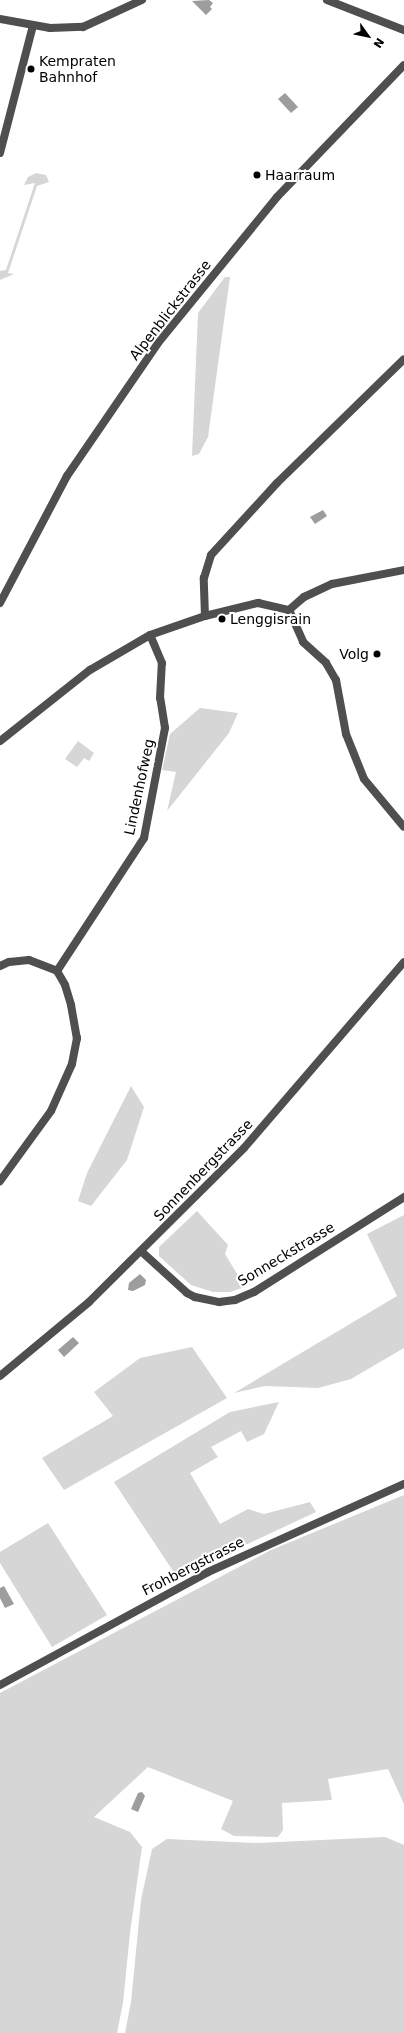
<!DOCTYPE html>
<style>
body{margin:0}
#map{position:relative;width:404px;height:2033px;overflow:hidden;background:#fff;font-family:"DejaVu Sans",sans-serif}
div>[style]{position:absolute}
.green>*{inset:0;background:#d6d6d6}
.water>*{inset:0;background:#9d9d9d}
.minor>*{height:8px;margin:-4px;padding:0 4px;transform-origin:4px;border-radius:4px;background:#4f4f4f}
.tertiary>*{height:8px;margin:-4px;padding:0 4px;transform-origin:4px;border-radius:4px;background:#4f4f4f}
.dots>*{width:11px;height:11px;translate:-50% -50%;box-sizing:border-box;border:2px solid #fff;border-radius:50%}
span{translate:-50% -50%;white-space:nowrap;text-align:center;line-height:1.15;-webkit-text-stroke:4px #fff;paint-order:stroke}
.poi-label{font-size:14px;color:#000}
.left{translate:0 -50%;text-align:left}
.right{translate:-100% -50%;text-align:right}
.street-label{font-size:14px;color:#000}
.north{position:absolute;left:348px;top:16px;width:40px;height:40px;-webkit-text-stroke:3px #fff;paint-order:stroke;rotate:123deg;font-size:11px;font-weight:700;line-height:16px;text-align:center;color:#000}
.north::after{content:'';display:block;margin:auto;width:14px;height:18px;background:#000;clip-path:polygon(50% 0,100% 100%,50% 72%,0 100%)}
</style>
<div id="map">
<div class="green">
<i style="clip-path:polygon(36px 173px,46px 175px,49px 182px,37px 186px,8px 273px,14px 274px,0 280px,0 271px,6px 270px,35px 183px,24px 185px,28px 177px)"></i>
<i style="clip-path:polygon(225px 277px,230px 277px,208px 437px,199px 454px,192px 456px,198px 313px)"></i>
<i style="clip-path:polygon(200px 708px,238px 713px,229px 733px,167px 811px,176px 772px,162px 770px,170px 734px)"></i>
<i style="clip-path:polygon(78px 741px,94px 753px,89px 761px,84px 758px,77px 767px,65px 759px)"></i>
<i style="clip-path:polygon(131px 1086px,144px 1107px,127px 1160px,91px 1206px,78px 1201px,87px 1173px)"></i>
<i style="clip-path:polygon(197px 1211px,228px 1245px,225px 1254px,245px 1287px,230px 1292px,213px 1292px,191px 1285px,159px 1256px,159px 1247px)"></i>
<i style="clip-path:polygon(404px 1215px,404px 1348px,351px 1379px,318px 1388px,265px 1386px,234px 1393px,397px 1296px,367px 1234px)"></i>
<i style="clip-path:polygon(192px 1347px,227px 1398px,64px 1490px,42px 1458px,113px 1416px,94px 1392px,140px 1358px)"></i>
<i style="clip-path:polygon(279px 1402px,264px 1434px,247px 1442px,241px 1431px,211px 1447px,218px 1457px,190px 1473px,220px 1524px,248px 1509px,264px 1514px,310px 1502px,316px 1512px,177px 1577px,114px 1482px,230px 1412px)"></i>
<i style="clip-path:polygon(404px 1495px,404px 1804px,388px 1769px,328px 1779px,332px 1800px,282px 1803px,283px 1830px,278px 1837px,234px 1836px,221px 1829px,233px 1801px,148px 1767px,94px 1817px,130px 1832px,142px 1847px,130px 1933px,123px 2003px,117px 2033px,0 2033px,0 1693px,271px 1550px)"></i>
<i style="clip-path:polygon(48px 1523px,107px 1615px,52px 1647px,0 1563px,0 1552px)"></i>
<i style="clip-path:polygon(385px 1837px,404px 1845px,404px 2033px,125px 2033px,131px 2002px,141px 1900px,152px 1849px,167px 1839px,258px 1843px)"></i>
</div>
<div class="water">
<i style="clip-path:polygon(209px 0,213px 3px,210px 7px,212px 9px,206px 15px,192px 1px)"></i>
<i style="clip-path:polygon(285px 93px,298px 107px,291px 113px,278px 99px)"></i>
<i style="clip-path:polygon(323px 510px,327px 516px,315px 524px,310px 517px)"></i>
<i style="clip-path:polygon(140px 1274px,146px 1280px,145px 1285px,133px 1291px,128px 1290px,129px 1283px)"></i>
<i style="clip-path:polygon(73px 1337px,79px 1343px,64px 1357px,58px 1350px)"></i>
<i style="clip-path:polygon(4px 1586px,14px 1604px,5px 1608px,0 1598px,0 1588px)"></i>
<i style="clip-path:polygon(142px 1792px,145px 1796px,138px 1812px,131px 1809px,138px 1793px)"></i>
</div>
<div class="minor">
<i style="left:327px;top:0;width:83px;rotate:21.3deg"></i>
<i style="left:0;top:19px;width:51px;rotate:10.2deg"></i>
<i style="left:50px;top:28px;width:33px;rotate:-2deg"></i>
<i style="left:83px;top:27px;width:65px;rotate:-24.6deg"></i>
<i style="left:0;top:153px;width:132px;rotate:-75.5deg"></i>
<i style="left:0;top:603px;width:144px;rotate:-62.2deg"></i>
<i style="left:67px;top:476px;width:161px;rotate:-55.6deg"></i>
<i style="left:158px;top:343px;width:188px;rotate:-50.8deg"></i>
<i style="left:277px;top:197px;width:183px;rotate:-46.1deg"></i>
<i style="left:205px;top:616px;width:38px;rotate:-92deg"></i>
<i style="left:204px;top:578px;width:24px;rotate:-73deg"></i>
<i style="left:211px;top:555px;width:98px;rotate:-47.5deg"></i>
<i style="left:277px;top:483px;width:177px;rotate:-44.3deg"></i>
<i style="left:0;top:966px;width:10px;rotate:-24deg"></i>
<i style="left:9px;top:962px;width:20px;rotate:-6deg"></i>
<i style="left:29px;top:960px;width:30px;rotate:21deg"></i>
<i style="left:57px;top:971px;width:16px;rotate:60deg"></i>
<i style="left:65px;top:985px;width:21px;rotate:73deg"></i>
<i style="left:71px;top:1005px;width:34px;rotate:80deg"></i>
<i style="left:77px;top:1038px;width:26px;rotate:101deg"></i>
<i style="left:72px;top:1064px;width:51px;rotate:114.1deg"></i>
<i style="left:51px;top:1111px;width:87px;rotate:126.1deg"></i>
<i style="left:57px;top:971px;width:159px;rotate:-56.8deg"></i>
<i style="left:144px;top:838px;width:112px;rotate:-79.2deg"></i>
<i style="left:165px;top:728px;width:30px;rotate:-99deg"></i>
<i style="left:160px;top:698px;width:35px;rotate:-87deg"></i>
<i style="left:162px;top:663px;width:30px;rotate:-113deg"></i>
<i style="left:142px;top:1252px;width:61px;rotate:42.3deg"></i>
<i style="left:187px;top:1293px;width:9px;rotate:27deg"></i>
<i style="left:195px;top:1297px;width:25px;rotate:12deg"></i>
<i style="left:219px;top:1302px;width:16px;rotate:-7deg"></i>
<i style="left:235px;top:1300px;width:21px;rotate:-23deg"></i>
<i style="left:254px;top:1292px;width:178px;rotate:-32.3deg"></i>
<i style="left:0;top:1376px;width:116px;rotate:-39.7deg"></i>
<i style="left:89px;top:1302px;width:218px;rotate:-44.8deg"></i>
<i style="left:244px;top:1148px;width:245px;rotate:-49.3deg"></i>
<i style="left:0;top:1685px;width:237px;rotate:-28.5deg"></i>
<i style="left:208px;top:1572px;width:215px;rotate:-24.2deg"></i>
</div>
<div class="tertiary">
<i style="left:289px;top:610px;width:35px;rotate:66deg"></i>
<i style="left:303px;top:642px;width:31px;rotate:42deg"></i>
<i style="left:326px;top:663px;width:20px;rotate:60deg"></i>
<i style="left:336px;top:680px;width:55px;rotate:79.5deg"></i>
<i style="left:346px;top:734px;width:48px;rotate:68.2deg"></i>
<i style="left:364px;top:779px;width:62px;rotate:50.2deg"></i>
<i style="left:289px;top:610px;width:20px;rotate:-41deg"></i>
<i style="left:304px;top:597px;width:31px;rotate:-25deg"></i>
<i style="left:332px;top:584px;width:73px;rotate:-11deg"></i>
<i style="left:0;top:741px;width:115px;rotate:-38.3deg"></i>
<i style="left:90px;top:670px;width:69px;rotate:-30.3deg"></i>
<i style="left:150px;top:635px;width:58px;rotate:-19.1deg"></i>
<i style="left:205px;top:616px;width:55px;rotate:-13.8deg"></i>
<i style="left:258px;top:603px;width:32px;rotate:13deg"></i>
</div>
<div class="dots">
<i style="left:31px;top:69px;background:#000"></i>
<i style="left:257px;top:175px;background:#000"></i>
<i style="left:222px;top:619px;background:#000"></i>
<i style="left:377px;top:654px;background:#000"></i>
</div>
<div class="poi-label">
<span class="left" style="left:39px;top:69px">Kempraten<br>Bahnhof</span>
<span class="left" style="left:265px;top:175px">Haarraum</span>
<span class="left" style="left:230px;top:619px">Lenggisrain</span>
<span class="right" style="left:369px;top:654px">Volg</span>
</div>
<div class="street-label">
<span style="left:170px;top:310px;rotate:-52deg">Alpenblickstrasse</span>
<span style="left:139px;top:787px;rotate:-78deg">Lindenhofweg</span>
<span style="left:203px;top:1170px;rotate:-46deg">Sonnenbergstrasse</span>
<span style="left:286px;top:1254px;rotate:-31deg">Sonneckstrasse</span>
<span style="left:193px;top:1566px;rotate:-27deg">Frohbergstrasse</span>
</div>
<div class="north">N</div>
</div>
